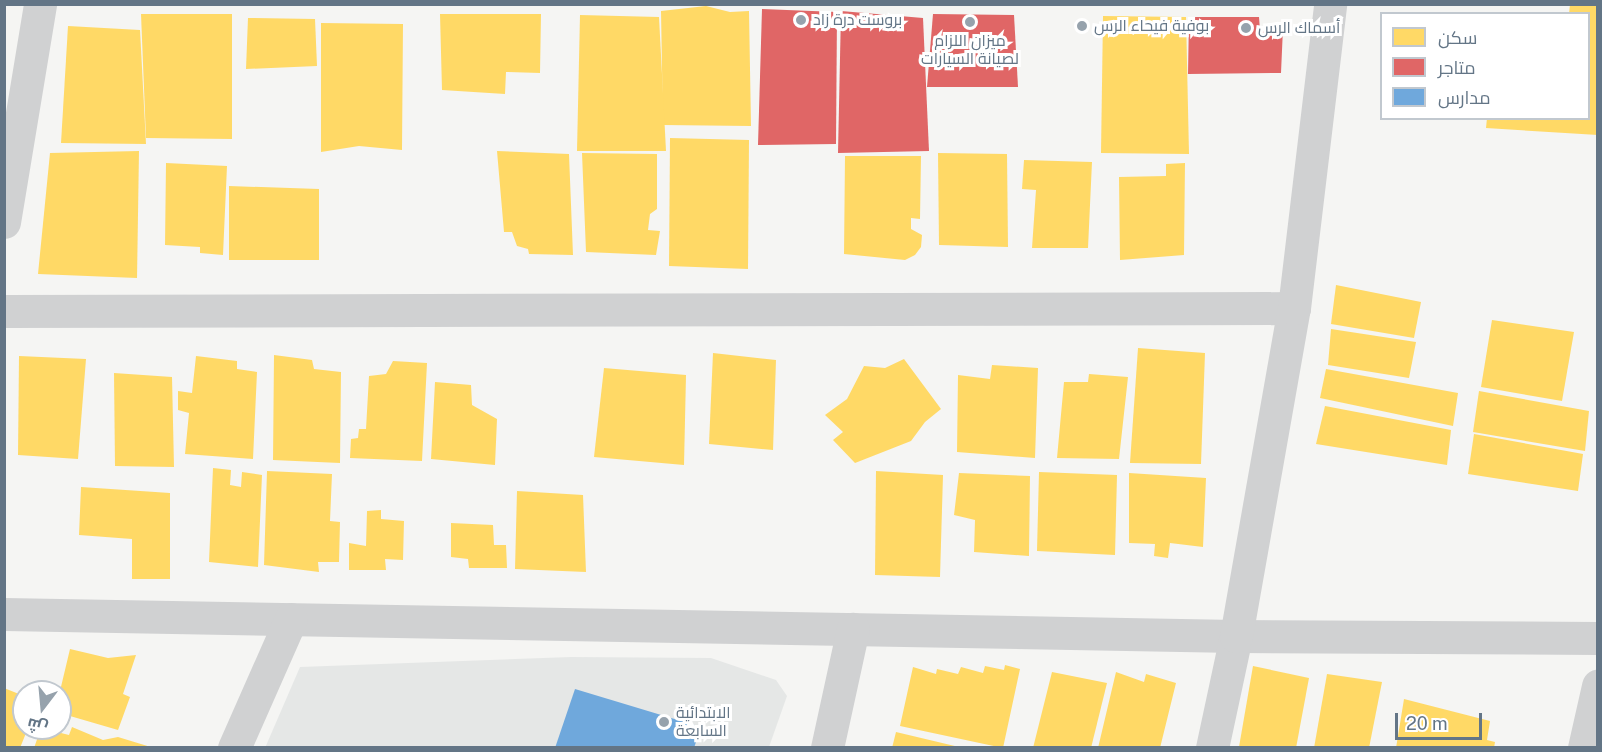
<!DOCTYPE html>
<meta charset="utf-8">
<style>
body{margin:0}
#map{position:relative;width:1602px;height:752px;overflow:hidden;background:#f5f5f3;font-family:"Public Sans",Cairo,sans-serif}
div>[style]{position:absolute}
.built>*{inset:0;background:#e5e7e6}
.homes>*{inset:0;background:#ffd966}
.shops>*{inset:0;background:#e06666}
.schools>*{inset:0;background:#6fa8dc}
.minor>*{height:33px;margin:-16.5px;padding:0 16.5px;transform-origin:16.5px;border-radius:16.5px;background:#d0d1d2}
.dots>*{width:16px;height:16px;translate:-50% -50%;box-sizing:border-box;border:3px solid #fff;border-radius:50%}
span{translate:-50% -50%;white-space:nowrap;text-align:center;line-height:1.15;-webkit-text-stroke:6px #fff;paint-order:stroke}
.poi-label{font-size:16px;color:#637586}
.left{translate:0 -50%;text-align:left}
.frame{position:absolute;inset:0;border:6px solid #637586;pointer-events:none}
.legend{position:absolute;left:1380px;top:12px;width:210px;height:108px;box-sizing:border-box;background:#fff;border:2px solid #c1c8cf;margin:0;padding:8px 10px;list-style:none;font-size:18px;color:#637586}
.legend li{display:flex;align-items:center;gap:12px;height:30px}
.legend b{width:30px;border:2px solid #c1c8cf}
.north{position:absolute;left:12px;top:680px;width:60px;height:60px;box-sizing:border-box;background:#fff;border:2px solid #c1c8cf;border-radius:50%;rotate:196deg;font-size:16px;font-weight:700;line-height:24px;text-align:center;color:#637586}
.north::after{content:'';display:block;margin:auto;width:21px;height:27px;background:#96a2ac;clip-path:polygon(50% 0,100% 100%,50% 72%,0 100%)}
.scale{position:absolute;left:1395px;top:713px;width:87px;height:27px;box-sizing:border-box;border:3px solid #637586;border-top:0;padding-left:8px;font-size:18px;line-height:21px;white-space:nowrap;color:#637586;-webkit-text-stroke:4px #fff;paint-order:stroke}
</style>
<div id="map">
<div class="built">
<i style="clip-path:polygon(571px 657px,711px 658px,776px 680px,787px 696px,769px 747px,265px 748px,300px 667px)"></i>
</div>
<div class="homes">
<i style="clip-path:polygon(1570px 4px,1598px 4px,1598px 135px,1486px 128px,1487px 118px,1588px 118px,1588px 14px,1569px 14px)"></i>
<i style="clip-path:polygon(706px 6px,730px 12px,749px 11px,751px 126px,663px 125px,661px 11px)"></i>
<i style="clip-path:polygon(141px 14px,232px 14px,232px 139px,146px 138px)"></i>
<i style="clip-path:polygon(440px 14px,541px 14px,540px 73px,506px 72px,505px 94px,442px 90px)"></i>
<i style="clip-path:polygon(580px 15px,659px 17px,666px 151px,577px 151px)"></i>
<i style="clip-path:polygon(1103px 16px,1186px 17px,1189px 154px,1101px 153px)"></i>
<i style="clip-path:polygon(248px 18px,315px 19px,317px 66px,246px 69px)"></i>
<i style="clip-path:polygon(321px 23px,403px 24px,402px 150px,359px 146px,321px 152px)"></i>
<i style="clip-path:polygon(68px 26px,140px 30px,146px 144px,61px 143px)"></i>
<i style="clip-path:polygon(670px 138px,749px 140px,748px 269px,669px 266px)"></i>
<i style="clip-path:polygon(139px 151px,137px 278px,38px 274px,50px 153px)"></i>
<i style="clip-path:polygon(497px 151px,569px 154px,573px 255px,529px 254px,528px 249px,517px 246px,512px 232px,504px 232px)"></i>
<i style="clip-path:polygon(582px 153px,657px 154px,657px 209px,650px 214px,648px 230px,660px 231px,656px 255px,586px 252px)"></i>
<i style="clip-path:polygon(938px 153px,1007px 154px,1008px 247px,939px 245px)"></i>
<i style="clip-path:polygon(845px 156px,921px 156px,920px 219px,911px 218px,911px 229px,922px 235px,921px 247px,915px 255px,905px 260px,844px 254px)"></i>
<i style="clip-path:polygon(1024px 160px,1092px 162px,1088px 248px,1032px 248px,1036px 190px,1022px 189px)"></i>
<i style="clip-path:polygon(166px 163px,227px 166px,223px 255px,200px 253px,200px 247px,165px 245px)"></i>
<i style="clip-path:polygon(1185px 163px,1184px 255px,1120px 260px,1119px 177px,1166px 176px,1166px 164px)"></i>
<i style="clip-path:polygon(229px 186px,319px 189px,319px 260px,229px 260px)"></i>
<i style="clip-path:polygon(1336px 285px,1421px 302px,1414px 338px,1331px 324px)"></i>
<i style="clip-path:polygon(1492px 320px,1574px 332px,1562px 401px,1481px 387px)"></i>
<i style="clip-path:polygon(1331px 329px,1416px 342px,1409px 378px,1328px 365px)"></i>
<i style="clip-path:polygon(1138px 348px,1205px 353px,1201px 464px,1130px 463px)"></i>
<i style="clip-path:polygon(713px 353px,776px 360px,773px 450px,709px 444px)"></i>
<i style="clip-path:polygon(274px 355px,312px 360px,314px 369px,341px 372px,340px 463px,273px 460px)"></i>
<i style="clip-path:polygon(19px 356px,86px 359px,78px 459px,18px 455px)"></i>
<i style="clip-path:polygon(196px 356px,237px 361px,237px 369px,257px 372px,253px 459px,185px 454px,189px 413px,178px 410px,178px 391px,192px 393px)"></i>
<i style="clip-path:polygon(904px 359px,941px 409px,925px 422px,911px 441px,855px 463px,833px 440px,843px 432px,825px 415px,847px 399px,864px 366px,885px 368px)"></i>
<i style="clip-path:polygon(393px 361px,427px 363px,422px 461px,350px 458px,351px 439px,358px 438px,359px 429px,366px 429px,369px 376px,386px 374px)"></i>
<i style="clip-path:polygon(992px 365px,1038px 368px,1035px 458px,957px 452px,958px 375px,990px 379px)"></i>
<i style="clip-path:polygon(604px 368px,686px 375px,684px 465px,594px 457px)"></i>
<i style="clip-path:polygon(1326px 369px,1458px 393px,1453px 426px,1320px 398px)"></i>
<i style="clip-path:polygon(114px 373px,172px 377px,174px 467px,115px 466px)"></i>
<i style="clip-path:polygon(1089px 374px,1128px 377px,1119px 459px,1057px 458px,1064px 382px,1088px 382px)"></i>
<i style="clip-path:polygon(435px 382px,471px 385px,472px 405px,497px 419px,495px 465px,431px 459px)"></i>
<i style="clip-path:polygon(1479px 391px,1589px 411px,1585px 451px,1473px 432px)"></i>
<i style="clip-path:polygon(1325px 406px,1451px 430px,1447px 465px,1316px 444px)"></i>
<i style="clip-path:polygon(1474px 434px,1583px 454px,1578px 491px,1468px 474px)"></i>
<i style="clip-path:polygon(213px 468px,231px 470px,230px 485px,241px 487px,242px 472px,262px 475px,258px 567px,209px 562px)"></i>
<i style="clip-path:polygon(267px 471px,332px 474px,330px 521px,340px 522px,339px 562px,318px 562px,319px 572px,264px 565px)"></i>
<i style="clip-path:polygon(876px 471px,943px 475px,940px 577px,875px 575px)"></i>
<i style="clip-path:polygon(1039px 472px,1117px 475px,1115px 555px,1037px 551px)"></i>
<i style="clip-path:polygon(959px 473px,1030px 476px,1029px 556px,974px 552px,975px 520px,954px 515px)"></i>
<i style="clip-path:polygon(1129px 473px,1206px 478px,1203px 547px,1170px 543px,1168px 558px,1154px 556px,1155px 544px,1129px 543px)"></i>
<i style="clip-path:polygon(81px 487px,170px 493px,170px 579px,132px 579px,132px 539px,79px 535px)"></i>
<i style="clip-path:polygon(517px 491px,583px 495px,586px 572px,515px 569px)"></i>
<i style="clip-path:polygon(381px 510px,381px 519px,404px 521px,403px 560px,385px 559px,386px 570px,349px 570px,349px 543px,366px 546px,367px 511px)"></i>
<i style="clip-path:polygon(451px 523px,493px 525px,494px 545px,506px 545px,507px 568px,469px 568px,468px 559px,451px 557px)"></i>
<i style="clip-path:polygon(70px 649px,108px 658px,136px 655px,123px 694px,130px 697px,118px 730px,70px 716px,70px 721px,60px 718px,60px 691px)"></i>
<i style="clip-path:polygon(1005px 665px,1020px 669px,1003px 748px,900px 726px,913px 667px,936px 674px,937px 669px,958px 674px,961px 667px,983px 673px,985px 666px,1004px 670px)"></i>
<i style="clip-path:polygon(1253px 666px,1309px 678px,1296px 748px,1239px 747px)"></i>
<i style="clip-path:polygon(1052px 672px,1107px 683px,1091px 748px,1033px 748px)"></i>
<i style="clip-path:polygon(1116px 672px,1144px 682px,1146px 674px,1176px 683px,1160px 748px,1098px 748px)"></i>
<i style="clip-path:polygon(1327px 674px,1382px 682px,1369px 748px,1314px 748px)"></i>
<i style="clip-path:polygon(4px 688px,19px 694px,22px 688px,34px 692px,24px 692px,24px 728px,28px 728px,20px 748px,4px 748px)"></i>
<i style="clip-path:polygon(1404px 699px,1490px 721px,1487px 740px,1495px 742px,1494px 748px,1396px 748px)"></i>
<i style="clip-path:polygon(72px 727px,103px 740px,118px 737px,154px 748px,34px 748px,41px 728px,69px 735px)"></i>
<i style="clip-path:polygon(896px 732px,959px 747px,959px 748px,892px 748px)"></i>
</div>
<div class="shops">
<i style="clip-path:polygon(762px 9px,837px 12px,836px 144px,758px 145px)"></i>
<i style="clip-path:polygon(841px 11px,923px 18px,929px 151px,838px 153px)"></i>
<i style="clip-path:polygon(933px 14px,1014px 15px,1018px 87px,927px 87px)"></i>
<i style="clip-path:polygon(1189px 17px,1259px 17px,1260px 30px,1283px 28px,1281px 73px,1188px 74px)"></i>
</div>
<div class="schools">
<i style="clip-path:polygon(575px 689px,701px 727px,694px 748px,555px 748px)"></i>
</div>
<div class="minor">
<i style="left:4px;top:222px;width:221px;rotate:-80.6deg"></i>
<i style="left:4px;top:311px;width:1290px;rotate:-0.13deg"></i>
<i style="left:4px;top:614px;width:1232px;rotate:1.02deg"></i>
<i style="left:1236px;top:636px;width:362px;rotate:0.3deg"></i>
<i style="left:234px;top:748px;width:141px;rotate:-66.2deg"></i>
<i style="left:827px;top:748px;width:122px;rotate:-77.7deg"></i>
<i style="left:1212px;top:748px;width:115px;rotate:-77.9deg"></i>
<i style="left:1236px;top:636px;width:333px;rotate:-80deg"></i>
<i style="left:1294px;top:308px;width:306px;rotate:-83.2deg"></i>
<i style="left:1584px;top:748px;width:64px;rotate:-77.3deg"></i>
</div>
<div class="dots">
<i style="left:801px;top:20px;background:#96a2ac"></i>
<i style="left:970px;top:22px;background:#96a2ac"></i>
<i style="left:1082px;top:26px;background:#96a2ac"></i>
<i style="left:1246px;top:28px;background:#96a2ac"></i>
<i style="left:664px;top:722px;background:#96a2ac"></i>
</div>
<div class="poi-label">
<span class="left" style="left:813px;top:20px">بروست درة زاد</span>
<span class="left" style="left:1094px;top:26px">بوفية فيحاء الرس</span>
<span class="left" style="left:1258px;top:28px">أسماك الرس</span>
<span style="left:970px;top:50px">ميزان اللزام<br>لصيانة السيارات</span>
<span class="left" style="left:676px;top:722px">الابتدائية<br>السابعة</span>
</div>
<div class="frame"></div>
<ul class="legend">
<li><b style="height:16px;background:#ffd966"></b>سكن</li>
<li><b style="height:16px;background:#e06666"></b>متاجر</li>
<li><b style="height:16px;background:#6fa8dc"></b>مدارس</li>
</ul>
<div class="north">ش</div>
<div class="scale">20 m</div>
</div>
